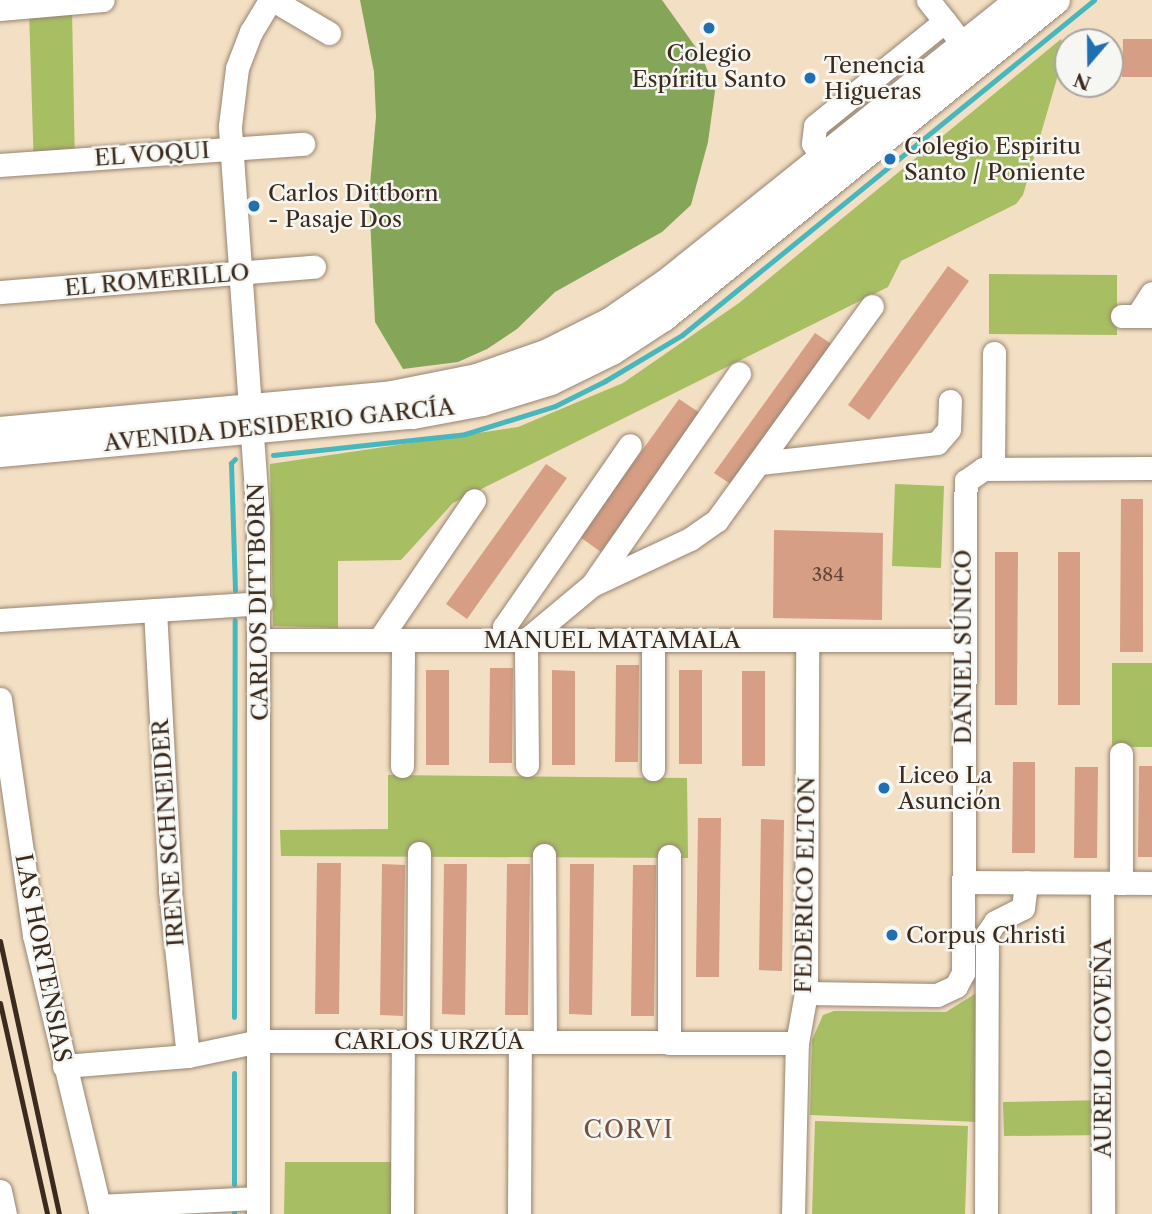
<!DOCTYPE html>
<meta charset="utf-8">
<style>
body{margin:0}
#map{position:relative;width:1152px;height:1214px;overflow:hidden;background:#f3dfc4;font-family:"Libre Caslon Text",serif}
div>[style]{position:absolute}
.green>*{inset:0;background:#a7be63}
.forest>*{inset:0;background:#85a559}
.stream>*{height:5px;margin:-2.5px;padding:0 2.5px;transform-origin:2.5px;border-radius:2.5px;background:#47b7bd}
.building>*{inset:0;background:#d69e85}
.roads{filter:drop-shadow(0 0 2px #978471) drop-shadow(0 0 2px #978471)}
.minor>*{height:23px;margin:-11.5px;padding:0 11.5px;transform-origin:11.5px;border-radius:11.5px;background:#fff}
.major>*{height:28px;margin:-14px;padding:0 14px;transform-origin:14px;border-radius:14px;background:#fff}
.rail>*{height:5px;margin:-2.5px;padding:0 2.5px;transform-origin:2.5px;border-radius:2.5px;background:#3b2a1e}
.dots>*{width:19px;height:19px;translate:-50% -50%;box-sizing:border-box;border:4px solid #f6f6f2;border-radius:50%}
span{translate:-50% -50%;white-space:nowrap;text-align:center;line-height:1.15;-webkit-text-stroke:5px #f6f6f2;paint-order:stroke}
.number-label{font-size:19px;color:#624738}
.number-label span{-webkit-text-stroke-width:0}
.poi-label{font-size:23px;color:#3b2a1e}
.left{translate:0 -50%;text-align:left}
.street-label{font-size:23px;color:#3b2a1e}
.neighbourhood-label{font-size:24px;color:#715342;letter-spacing:2px}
.north{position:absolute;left:1054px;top:28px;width:70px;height:70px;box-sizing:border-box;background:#f6f6f2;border:2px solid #aba49d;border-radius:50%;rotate:200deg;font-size:19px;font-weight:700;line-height:28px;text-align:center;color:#3b2a1e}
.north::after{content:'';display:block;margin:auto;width:24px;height:32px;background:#1f6fb2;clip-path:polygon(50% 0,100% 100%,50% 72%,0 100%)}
</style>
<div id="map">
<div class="green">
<i style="clip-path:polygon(72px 9px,75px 167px,34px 170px,29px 11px)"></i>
<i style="clip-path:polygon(1061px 39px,1065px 51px,1023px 195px,1016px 204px,901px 261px,888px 287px,453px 503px,401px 560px,338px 561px,338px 628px,273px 626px,270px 464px,518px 427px,623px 383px,739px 303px)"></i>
<i style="clip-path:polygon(989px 274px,1117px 275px,1117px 335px,989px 334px)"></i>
<i style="clip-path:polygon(895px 484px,944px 486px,941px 568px,892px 566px)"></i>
<i style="clip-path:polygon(1112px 663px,1152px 663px,1152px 747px,1112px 747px)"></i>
<i style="clip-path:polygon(388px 775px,687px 778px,688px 858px,281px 856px,280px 830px,388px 829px)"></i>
<i style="clip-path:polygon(981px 990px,979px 1122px,810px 1115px,812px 1040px,823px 1015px,834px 1011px,946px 1012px)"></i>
<i style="clip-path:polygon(1108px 1100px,1109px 1135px,1004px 1136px,1003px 1102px)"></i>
<i style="clip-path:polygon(815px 1121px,968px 1126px,965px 1214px,812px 1214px)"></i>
<i style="clip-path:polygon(285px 1162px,392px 1162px,392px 1214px,284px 1214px)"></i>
</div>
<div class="forest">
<i style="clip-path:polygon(360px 0,662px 0,702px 56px,715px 91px,708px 142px,691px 205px,662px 232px,555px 292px,517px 329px,487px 349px,458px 362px,403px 369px,375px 322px,369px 196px,376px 117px,374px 72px)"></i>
</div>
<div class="stream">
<i style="left:273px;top:455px;width:193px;rotate:-6.2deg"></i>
<i style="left:465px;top:434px;width:94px;rotate:-17.3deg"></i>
<i style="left:555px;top:406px;width:56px;rotate:-26.6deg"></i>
<i style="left:605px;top:381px;width:90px;rotate:-30.9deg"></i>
<i style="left:682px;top:335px;width:531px;rotate:-39.11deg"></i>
<i style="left:235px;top:459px;width:6px;rotate:135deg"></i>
<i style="left:231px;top:463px;width:127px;rotate:88.2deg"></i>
<i style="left:234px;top:1017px;width:397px;rotate:-89.9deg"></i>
<i style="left:234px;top:1073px;width:111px;rotate:90deg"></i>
<i style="left:234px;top:1212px;width:2px;rotate:90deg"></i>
</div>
<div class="building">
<i style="clip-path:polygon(1123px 39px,1152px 39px,1152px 77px,1122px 77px)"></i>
<i style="clip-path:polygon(948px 266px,969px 281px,869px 420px,848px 405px)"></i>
<i style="clip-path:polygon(815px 333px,836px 347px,735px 487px,714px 473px)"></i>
<i style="clip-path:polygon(679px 399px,700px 413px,601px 552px,580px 537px)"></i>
<i style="clip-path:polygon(546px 464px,567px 478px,467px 619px,446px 604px)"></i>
<i style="clip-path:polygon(1121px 499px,1143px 499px,1143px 652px,1120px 652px)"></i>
<i style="clip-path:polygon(774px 530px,883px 533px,882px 620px,773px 618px)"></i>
<i style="clip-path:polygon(995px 552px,1018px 552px,1017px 705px,995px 705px)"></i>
<i style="clip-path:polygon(1058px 552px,1080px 552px,1080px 705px,1058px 705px)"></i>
<i style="clip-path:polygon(616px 665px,639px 665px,638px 762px,615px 762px)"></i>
<i style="clip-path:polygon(490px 668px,513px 668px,512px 763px,489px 763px)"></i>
<i style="clip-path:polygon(426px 670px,449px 670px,449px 765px,426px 765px)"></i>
<i style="clip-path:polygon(552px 670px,575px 671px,575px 765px,552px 765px)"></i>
<i style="clip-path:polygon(679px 670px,702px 670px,702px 764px,679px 764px)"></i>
<i style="clip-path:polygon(742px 671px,765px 671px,765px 766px,742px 766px)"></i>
<i style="clip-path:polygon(1013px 762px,1035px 762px,1035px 853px,1012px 853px)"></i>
<i style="clip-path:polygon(1139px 766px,1152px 766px,1152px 857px,1138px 857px)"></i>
<i style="clip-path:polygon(1075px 767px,1098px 767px,1097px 858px,1074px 858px)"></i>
<i style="clip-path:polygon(698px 818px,721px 818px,719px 977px,696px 977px)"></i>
<i style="clip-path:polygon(761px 819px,784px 820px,782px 971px,759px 970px)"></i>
<i style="clip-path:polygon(317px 863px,341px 863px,339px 1014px,315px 1014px)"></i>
<i style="clip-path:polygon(382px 864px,405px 865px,403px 1016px,380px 1015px)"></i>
<i style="clip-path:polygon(444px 864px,467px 864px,465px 1015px,442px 1014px)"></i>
<i style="clip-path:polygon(507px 864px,530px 864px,528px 1015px,505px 1015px)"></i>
<i style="clip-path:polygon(570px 864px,594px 864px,592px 1015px,569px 1014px)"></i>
<i style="clip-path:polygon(633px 865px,656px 865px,654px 1016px,631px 1016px)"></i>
</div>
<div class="roads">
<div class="minor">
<i style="left:273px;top:0;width:65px;rotate:30.5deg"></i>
<i style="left:928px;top:0;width:42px;rotate:51.8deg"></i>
<i style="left:0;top:9px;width:103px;rotate:-5deg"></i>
<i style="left:0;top:165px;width:304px;rotate:-4deg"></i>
<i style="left:831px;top:171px;width:33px;rotate:-123deg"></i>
<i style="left:813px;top:143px;width:17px;rotate:-83deg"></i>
<i style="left:815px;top:126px;width:167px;rotate:-38.9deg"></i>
<i style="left:0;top:292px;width:315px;rotate:-4.6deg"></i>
<i style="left:1122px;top:316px;width:30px"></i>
<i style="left:1137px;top:316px;width:27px;rotate:-57deg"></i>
<i style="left:760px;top:463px;width:178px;rotate:-6.4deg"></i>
<i style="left:937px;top:443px;width:18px;rotate:-49deg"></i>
<i style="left:949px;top:429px;width:28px;rotate:-88deg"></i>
<i style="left:993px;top:468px;width:115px;rotate:-89.5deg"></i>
<i style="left:594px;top:582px;width:254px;rotate:-55.2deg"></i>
<i style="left:155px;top:610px;width:281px;rotate:86.9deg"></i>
<i style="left:170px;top:891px;width:166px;rotate:83.8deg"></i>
<i style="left:0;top:620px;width:261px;rotate:-3.7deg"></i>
<i style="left:260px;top:640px;width:703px"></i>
<i style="left:379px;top:640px;width:169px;rotate:-55.8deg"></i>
<i style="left:504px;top:640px;width:13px;rotate:-90deg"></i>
<i style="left:504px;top:627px;width:221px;rotate:-55.3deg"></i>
<i style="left:0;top:699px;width:238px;rotate:81.8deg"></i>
<i style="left:34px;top:935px;width:287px;rotate:76.5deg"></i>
<i style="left:527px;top:765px;width:125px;rotate:-90.5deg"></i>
<i style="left:526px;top:640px;width:86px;rotate:-39.8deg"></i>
<i style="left:592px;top:585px;width:108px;rotate:-25.1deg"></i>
<i style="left:690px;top:539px;width:33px;rotate:-35deg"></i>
<i style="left:717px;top:520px;width:264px;rotate:-54.1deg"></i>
<i style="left:402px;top:766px;width:126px;rotate:-89.5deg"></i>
<i style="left:653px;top:769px;width:129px;rotate:-90deg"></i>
<i style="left:544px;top:855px;width:187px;rotate:89.7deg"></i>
<i style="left:963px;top:882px;width:189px;rotate:0.3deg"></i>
<i style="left:1102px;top:883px;width:331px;rotate:89.8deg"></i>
<i style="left:1121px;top:883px;width:129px;rotate:-90deg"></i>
<i style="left:806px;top:993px;width:131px;rotate:0.9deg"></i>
<i style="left:937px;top:995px;width:21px;rotate:-25deg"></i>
<i style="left:956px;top:986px;width:15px;rotate:-62deg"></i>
<i style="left:963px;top:973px;width:492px;rotate:-89.7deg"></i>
<i style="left:966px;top:481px;width:21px;rotate:-35deg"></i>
<i style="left:983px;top:469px;width:169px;rotate:-0.3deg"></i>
<i style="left:418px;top:1041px;width:188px;rotate:-89.7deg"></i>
<i style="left:669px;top:1043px;width:187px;rotate:-90deg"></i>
<i style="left:64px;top:1066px;width:124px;rotate:-4.6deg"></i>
<i style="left:188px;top:1056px;width:73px;rotate:-11.9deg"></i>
<i style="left:259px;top:1041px;width:538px;rotate:0.21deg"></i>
<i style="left:0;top:1191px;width:24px;rotate:78deg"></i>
<i style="left:99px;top:1206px;width:159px;rotate:-2.9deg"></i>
<i style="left:258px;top:1214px;width:695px;rotate:-90deg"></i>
<i style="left:258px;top:519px;width:394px;rotate:-94.1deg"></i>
<i style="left:230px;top:126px;width:58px;rotate:-83.1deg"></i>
<i style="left:237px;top:68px;width:39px;rotate:-69deg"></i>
<i style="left:251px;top:32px;width:37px;rotate:-59deg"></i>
<i style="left:402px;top:1214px;width:173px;rotate:-89.7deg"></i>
<i style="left:519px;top:1214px;width:172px;rotate:-89.7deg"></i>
<i style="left:793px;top:1214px;width:171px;rotate:-88.7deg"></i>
<i style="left:797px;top:1043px;width:51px;rotate:-79.8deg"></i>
<i style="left:806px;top:993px;width:353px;rotate:-89.8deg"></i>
<i style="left:986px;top:1214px;width:280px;rotate:-89.8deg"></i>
<i style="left:987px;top:934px;width:14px;rotate:-56deg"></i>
<i style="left:995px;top:922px;width:31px;rotate:-27deg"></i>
<i style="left:1023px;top:908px;width:26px;rotate:-83deg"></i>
</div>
<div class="major">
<i style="left:0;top:431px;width:394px;rotate:-5.2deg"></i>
<i style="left:392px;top:395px;width:87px;rotate:-11.3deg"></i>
<i style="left:477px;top:378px;width:75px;rotate:-19.4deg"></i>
<i style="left:548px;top:353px;width:69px;rotate:-26.6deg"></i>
<i style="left:610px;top:322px;width:70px;rotate:-34.6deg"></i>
<i style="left:668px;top:282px;width:451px;rotate:-38.7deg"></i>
<i style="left:0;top:453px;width:415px;rotate:-5.3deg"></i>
<i style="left:413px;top:415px;width:71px;rotate:-10.5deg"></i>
<i style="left:483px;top:402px;width:71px;rotate:-17.2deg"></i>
<i style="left:551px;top:381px;width:68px;rotate:-26.2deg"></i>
<i style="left:612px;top:351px;width:62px;rotate:-33.2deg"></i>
<i style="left:664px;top:317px;width:504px;rotate:-38.96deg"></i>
</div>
</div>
<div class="rail">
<i style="left:0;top:941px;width:279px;rotate:77.8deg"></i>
<i style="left:0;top:1003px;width:216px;rotate:77.4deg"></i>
</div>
<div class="dots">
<i style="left:709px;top:28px;background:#1f6fb2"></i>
<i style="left:810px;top:78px;background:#1f6fb2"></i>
<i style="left:890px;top:159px;background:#1f6fb2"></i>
<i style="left:254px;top:206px;background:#1f6fb2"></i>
<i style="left:884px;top:788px;background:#1f6fb2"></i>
<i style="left:892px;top:935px;background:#1f6fb2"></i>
</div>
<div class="number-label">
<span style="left:828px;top:575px">384</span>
</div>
<div class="poi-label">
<span style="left:709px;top:66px">Colegio<br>Espíritu Santo</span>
<span class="left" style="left:824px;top:78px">Tenencia<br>Higueras</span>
<span class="left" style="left:904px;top:159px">Colegio Espiritu<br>Santo / Poniente</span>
<span class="left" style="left:268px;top:206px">Carlos Dittborn<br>- Pasaje Dos</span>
<span class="left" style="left:898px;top:788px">Liceo La<br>Asunción</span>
<span class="left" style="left:906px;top:935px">Corpus Christi</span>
</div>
<div class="street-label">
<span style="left:152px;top:154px;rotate:-4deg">EL VOQUI</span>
<span style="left:157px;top:280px;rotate:-5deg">EL ROMERILLO</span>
<span style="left:279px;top:425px;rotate:-6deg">AVENIDA DESIDERIO GARCÍA</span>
<span style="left:258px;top:602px;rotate:-91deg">CARLOS DITTBORN</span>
<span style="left:612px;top:640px">MANUEL MATAMALA</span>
<span style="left:963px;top:647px;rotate:-90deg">DANIEL SÚNICO</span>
<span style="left:168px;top:833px;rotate:-94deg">IRENE SCHNEIDER</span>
<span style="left:805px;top:885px;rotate:-89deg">FEDERICO ELTON</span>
<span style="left:43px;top:958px;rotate:79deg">LAS HORTENSIAS</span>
<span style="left:429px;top:1041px">CARLOS URZÚA</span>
<span style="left:1103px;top:1048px;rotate:-90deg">AURELIO COVEÑA</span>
</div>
<div class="neighbourhood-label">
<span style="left:629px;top:1130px">CORVI</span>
</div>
<div class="north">N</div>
</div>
